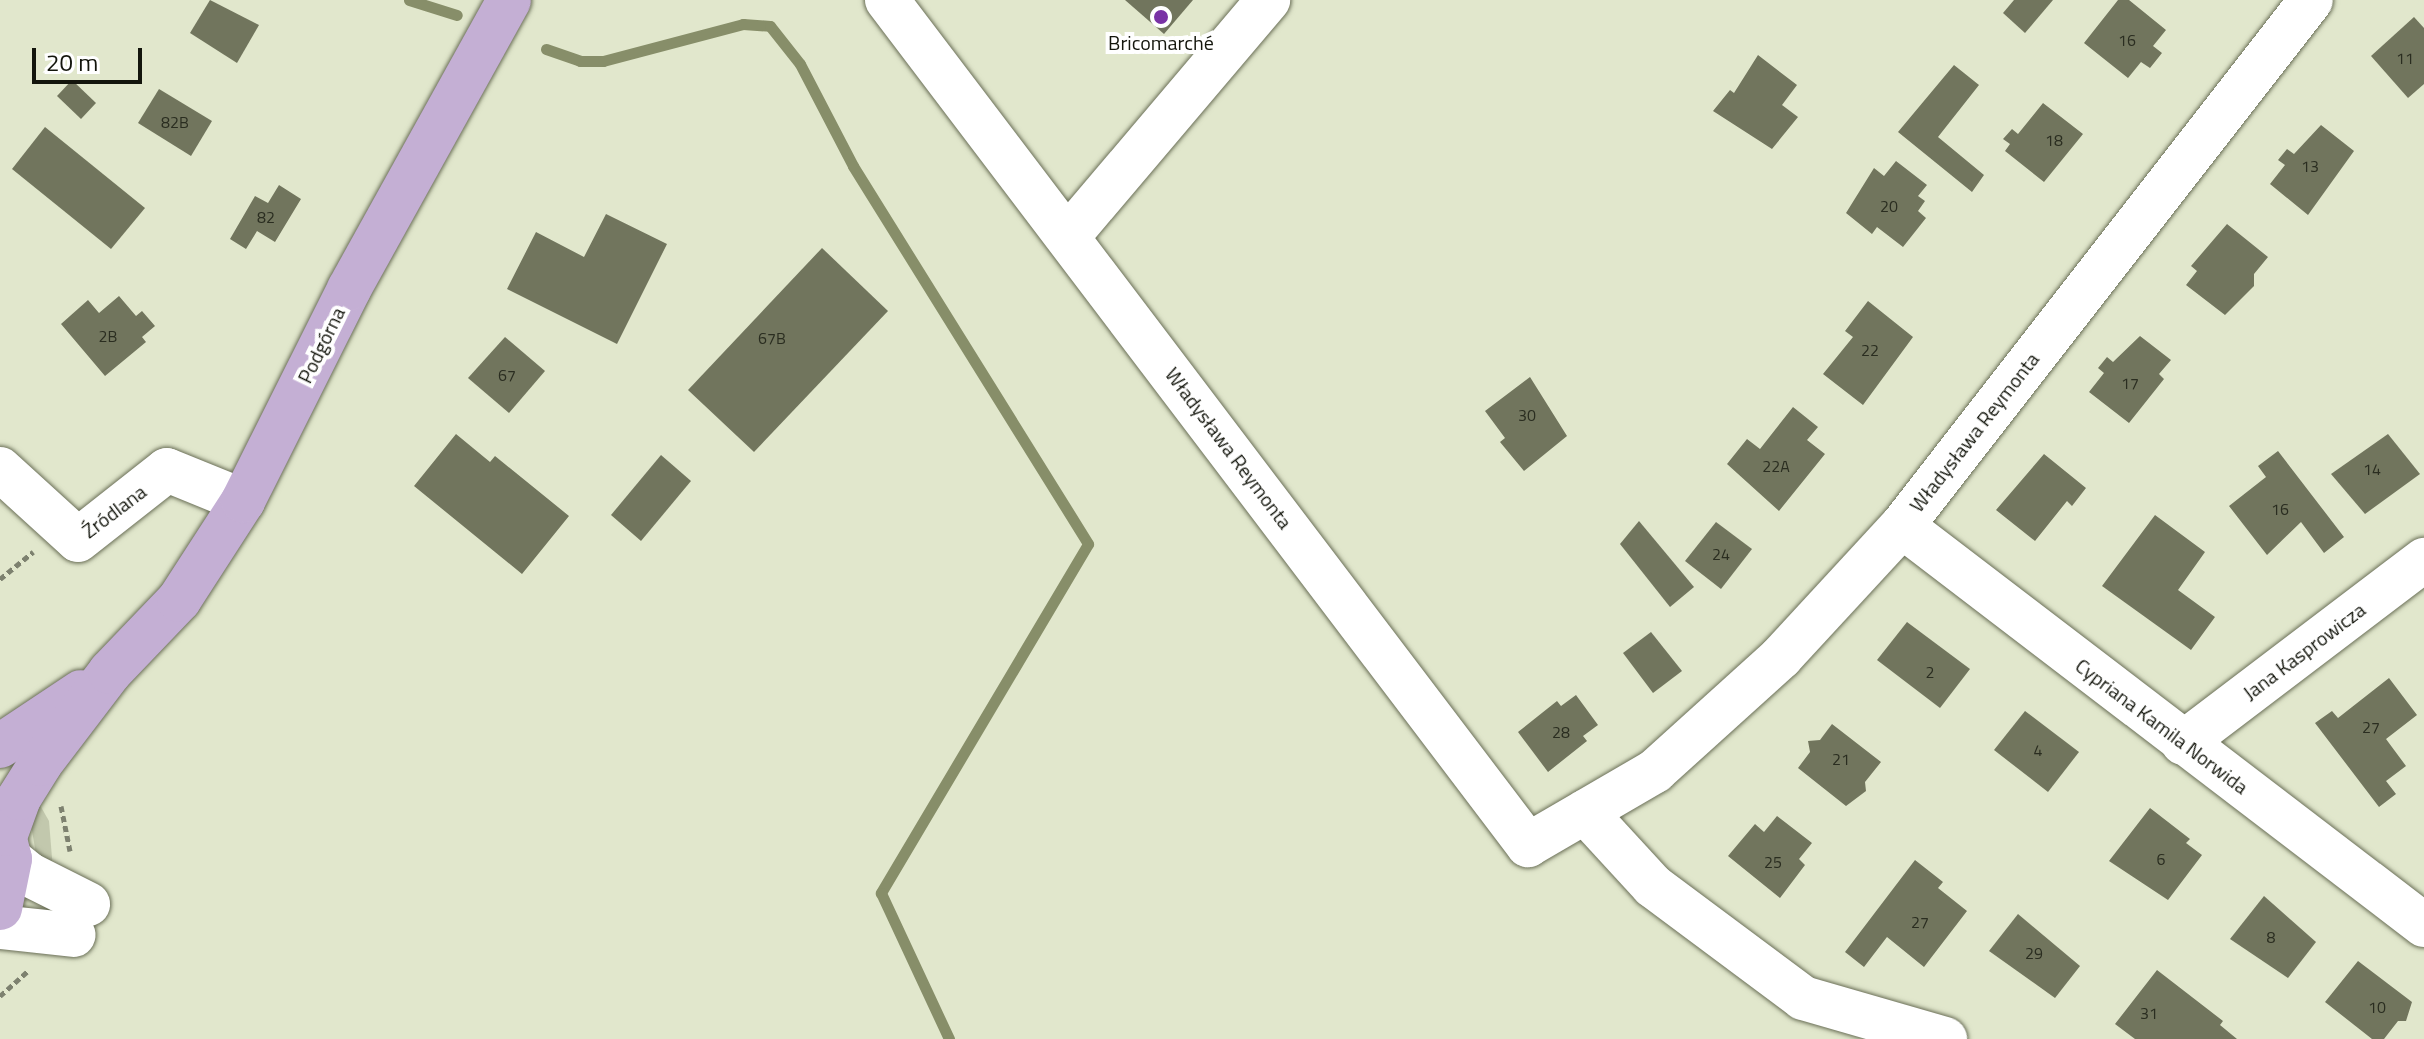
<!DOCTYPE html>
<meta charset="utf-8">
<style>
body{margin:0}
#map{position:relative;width:2424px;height:1039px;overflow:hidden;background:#e1e7cc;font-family:"Titillium Web",sans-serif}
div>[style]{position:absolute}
.green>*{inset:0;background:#c2c8ad}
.stream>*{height:11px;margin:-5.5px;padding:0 5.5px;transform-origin:5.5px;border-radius:5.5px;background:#878e69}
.building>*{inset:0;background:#71755d}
.path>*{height:5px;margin-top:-2.5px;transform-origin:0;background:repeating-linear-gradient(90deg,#7d816f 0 6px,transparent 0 10px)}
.roads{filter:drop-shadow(0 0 2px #6a6f57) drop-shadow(0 0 2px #6a6f57)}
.minor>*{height:44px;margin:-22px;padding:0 22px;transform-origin:22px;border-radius:22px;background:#fff}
.major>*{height:44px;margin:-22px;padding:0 22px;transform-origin:22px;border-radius:22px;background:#c4afd4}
.dots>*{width:22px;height:22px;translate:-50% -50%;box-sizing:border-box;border:4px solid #fff;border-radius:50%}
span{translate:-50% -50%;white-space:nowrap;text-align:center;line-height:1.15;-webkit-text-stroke:8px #fff;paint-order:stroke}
.number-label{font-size:16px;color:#2a2d20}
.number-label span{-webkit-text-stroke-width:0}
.poi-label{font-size:20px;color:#13150c}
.street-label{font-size:20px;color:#13150c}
.scale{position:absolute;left:32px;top:48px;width:110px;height:36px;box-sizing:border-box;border:4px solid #13150c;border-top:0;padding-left:10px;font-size:24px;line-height:28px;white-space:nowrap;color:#13150c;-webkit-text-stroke:6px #fff;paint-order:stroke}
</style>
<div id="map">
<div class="green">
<i style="clip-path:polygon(37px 800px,49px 821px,53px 870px,36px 854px,30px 819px)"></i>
</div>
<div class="stream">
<i style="left:409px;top:0;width:50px;rotate:17.4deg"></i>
<i style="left:546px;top:49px;width:36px;rotate:19deg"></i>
<i style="left:580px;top:61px;width:23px"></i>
<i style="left:603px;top:61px;width:145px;rotate:-14.8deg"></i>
<i style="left:743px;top:24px;width:27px;rotate:4deg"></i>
<i style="left:770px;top:26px;width:48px;rotate:51.7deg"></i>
<i style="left:800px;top:64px;width:115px;rotate:62.5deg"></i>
<i style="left:853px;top:166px;width:445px;rotate:58.1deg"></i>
<i style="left:1088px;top:544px;width:406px;rotate:120.7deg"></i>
<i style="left:881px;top:893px;width:161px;rotate:65deg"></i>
</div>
<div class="building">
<i style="clip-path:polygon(210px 0,259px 25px,237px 63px,190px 33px)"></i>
<i style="clip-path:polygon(1125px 0,1193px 0,1164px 34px)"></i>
<i style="clip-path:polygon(2014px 0,2053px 0,2025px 33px,2003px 13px)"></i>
<i style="clip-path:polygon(2118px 0,2129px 0,2166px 30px,2153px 46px,2162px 53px,2150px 68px,2141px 62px,2128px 78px,2084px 43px)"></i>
<i style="clip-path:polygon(2414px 17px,2424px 28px,2424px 84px,2408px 98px,2371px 56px)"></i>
<i style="clip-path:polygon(1758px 55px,1797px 85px,1782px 105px,1798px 117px,1772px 149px,1713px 111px,1730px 90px,1734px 93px)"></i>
<i style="clip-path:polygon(1954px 65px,1979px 85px,1938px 137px,1984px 175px,1972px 192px,1898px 132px)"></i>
<i style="clip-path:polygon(72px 80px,96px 103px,81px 119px,57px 96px)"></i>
<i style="clip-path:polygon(159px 89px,212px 121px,191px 156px,138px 123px)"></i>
<i style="clip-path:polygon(2043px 103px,2083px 134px,2044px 182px,2005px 151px,2010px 144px,2003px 139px,2012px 129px,2018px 134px)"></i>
<i style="clip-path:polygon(2321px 125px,2354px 151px,2308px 215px,2270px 184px,2285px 165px,2278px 160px,2287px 149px,2294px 154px)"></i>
<i style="clip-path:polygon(45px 127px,145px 208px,111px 249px,12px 169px)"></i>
<i style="clip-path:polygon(1896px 161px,1927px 185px,1918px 196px,1925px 201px,1918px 211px,1926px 218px,1903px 247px,1877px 227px,1872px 234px,1846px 213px,1874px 168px,1884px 176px)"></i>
<i style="clip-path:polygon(279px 185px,301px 199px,275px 242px,257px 231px,246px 249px,230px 239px,255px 196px,268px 203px)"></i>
<i style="clip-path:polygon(606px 214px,667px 244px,617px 344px,507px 289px,536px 232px,584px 257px)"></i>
<i style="clip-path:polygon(2227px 224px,2268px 257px,2254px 274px,2254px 286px,2225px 315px,2186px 285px,2197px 271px,2191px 266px)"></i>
<i style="clip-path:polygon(822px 248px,888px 311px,754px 452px,688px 390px)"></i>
<i style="clip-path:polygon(119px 296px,136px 316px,142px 311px,155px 326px,142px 337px,146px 342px,105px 376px,61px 324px,88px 300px,99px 313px)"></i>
<i style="clip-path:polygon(1868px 301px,1913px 337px,1863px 405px,1823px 374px,1853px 337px,1845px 331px)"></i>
<i style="clip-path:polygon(2140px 336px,2171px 360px,2159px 374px,2164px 379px,2129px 423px,2089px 392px,2104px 373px,2098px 368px,2107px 357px,2113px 362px)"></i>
<i style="clip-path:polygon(505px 337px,545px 371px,509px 413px,468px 378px)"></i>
<i style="clip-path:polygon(1530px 377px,1567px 436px,1524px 471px,1500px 442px,1505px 438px,1485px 411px)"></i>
<i style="clip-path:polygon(1793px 407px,1818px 427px,1807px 440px,1825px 454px,1779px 511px,1727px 464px,1747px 439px,1760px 449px)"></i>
<i style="clip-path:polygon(456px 434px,490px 462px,495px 456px,569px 516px,522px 574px,414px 486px)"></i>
<i style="clip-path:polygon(2388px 434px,2420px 474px,2365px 514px,2331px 474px)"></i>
<i style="clip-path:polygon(2278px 451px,2344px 537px,2324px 553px,2301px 522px,2267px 555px,2229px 506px,2266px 477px,2258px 466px)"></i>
<i style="clip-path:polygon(2044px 454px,2086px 488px,2072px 506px,2067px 501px,2035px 541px,1996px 510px)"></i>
<i style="clip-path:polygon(661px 455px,691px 481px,641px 541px,611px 515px)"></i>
<i style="clip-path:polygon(2155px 515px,2205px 552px,2178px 590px,2215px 617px,2191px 650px,2102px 586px)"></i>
<i style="clip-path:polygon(1639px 521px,1694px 587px,1670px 607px,1620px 544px)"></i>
<i style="clip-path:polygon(1716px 522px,1752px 549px,1721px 589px,1685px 561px)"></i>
<i style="clip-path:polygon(1907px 622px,1970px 669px,1940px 708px,1877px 660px)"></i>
<i style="clip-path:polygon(1651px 632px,1682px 671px,1653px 693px,1623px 653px)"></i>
<i style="clip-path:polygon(2389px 678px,2417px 715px,2386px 739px,2406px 766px,2386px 781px,2396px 794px,2379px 807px,2315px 723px,2332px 711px,2338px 718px)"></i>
<i style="clip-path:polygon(1576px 695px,1598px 725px,1583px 736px,1587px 741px,1548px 772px,1518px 732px,1557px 701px,1561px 706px)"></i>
<i style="clip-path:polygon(2025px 711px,2079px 752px,2048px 792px,1994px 750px)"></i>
<i style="clip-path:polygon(1832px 724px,1881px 762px,1865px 782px,1866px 791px,1846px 806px,1798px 768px,1810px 752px,1808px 741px,1820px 740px)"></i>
<i style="clip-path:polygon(2150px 808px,2190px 839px,2186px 843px,2202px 855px,2168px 900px,2109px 861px)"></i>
<i style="clip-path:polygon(1777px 816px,1812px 843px,1799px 859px,1805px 865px,1780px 898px,1728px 856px,1755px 824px,1764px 832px)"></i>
<i style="clip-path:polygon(1915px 860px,1943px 882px,1938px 888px,1967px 911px,1924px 967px,1887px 937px,1864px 967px,1845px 952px)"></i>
<i style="clip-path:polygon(2264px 896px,2316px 942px,2288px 978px,2230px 939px)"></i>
<i style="clip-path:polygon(2018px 914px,2080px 966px,2055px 998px,1989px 951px)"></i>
<i style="clip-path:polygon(2358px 961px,2412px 1002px,2406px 1021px,2398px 1021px,2384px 1039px,2372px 1039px,2325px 1002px)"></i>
<i style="clip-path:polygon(2157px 970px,2223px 1021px,2220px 1025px,2237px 1039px,2135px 1039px,2115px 1024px)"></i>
</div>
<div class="path">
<i style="left:0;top:579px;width:43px;rotate:-39.3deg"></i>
<i style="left:61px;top:806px;width:46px;rotate:78.7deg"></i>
<i style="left:0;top:996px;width:38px;rotate:-42deg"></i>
</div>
<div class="roads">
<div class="minor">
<i style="left:887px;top:0;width:1061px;rotate:52.82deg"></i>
<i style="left:1528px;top:845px;width:147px;rotate:-30.2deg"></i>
<i style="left:1655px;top:771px;width:170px;rotate:-42.1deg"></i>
<i style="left:1781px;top:657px;width:178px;rotate:-47.3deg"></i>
<i style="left:1902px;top:526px;width:666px;rotate:-52.13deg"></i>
<i style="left:1069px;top:235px;width:308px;rotate:-49.7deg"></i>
<i style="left:0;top:469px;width:105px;rotate:42.3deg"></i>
<i style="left:78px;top:540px;width:113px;rotate:-38.2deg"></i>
<i style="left:167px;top:470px;width:82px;rotate:22.2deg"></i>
<i style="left:1902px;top:526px;width:657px;rotate:37.39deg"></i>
<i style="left:2183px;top:743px;width:303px;rotate:-37.2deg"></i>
<i style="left:1585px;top:812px;width:100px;rotate:47.4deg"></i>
<i style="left:1653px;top:886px;width:187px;rotate:36.7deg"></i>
<i style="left:1803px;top:998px;width:148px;rotate:16.1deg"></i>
<i style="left:10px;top:859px;width:26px;rotate:39deg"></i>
<i style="left:30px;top:875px;width:65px;rotate:26.6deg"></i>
<i style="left:0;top:927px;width:74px;rotate:6.2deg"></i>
</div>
<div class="major">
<i style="left:0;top:746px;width:97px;rotate:-33.7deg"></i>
<i style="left:0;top:820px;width:40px;rotate:75.6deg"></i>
<i style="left:10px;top:859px;width:50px;rotate:101.5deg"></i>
<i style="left:6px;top:834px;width:38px;rotate:-70deg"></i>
<i style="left:19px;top:798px;width:40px;rotate:-58deg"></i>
<i style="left:40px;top:764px;width:116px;rotate:-52.7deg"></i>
<i style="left:110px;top:672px;width:100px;rotate:-46.2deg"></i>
<i style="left:179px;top:600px;width:118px;rotate:-57.1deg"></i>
<i style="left:243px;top:501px;width:237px;rotate:-63.4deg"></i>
<i style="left:349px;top:289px;width:330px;rotate:-61deg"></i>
</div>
</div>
<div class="dots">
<i style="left:1161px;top:17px;background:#7932a5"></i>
</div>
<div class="number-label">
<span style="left:2127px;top:40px">16</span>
<span style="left:2405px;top:58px">11</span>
<span style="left:175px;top:122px">82B</span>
<span style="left:2054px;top:140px">18</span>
<span style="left:2310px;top:166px">13</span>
<span style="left:1889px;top:206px">20</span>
<span style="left:266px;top:217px">82</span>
<span style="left:108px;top:336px">2B</span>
<span style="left:772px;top:338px">67B</span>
<span style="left:1870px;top:350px">22</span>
<span style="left:507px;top:375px">67</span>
<span style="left:2130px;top:383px">17</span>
<span style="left:1527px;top:415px">30</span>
<span style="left:1776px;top:466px">22A</span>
<span style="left:2372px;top:469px">14</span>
<span style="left:2280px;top:509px">16</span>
<span style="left:1721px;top:554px">24</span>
<span style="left:1930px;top:672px">2</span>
<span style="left:2371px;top:727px">27</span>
<span style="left:1561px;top:732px">28</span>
<span style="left:2038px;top:750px">4</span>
<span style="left:1841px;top:759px">21</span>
<span style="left:2161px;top:859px">6</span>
<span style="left:1773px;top:862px">25</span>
<span style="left:1920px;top:922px">27</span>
<span style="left:2271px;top:937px">8</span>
<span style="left:2034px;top:953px">29</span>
<span style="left:2377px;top:1007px">10</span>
<span style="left:2149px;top:1013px">31</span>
</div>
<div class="poi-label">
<span style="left:1161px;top:42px">Bricomarché</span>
</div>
<div class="street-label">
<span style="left:321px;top:345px;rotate:-64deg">Podgórna</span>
<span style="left:1974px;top:432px;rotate:-52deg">Władysława Reymonta</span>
<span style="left:1229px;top:448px;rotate:53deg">Władysława Reymonta</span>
<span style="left:114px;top:511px;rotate:-37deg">Źródlana</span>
<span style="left:2304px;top:651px;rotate:-37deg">Jana Kasprowicza</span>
<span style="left:2162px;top:726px;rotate:37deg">Cypriana Kamila Norwida</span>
</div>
<div class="scale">20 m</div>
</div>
